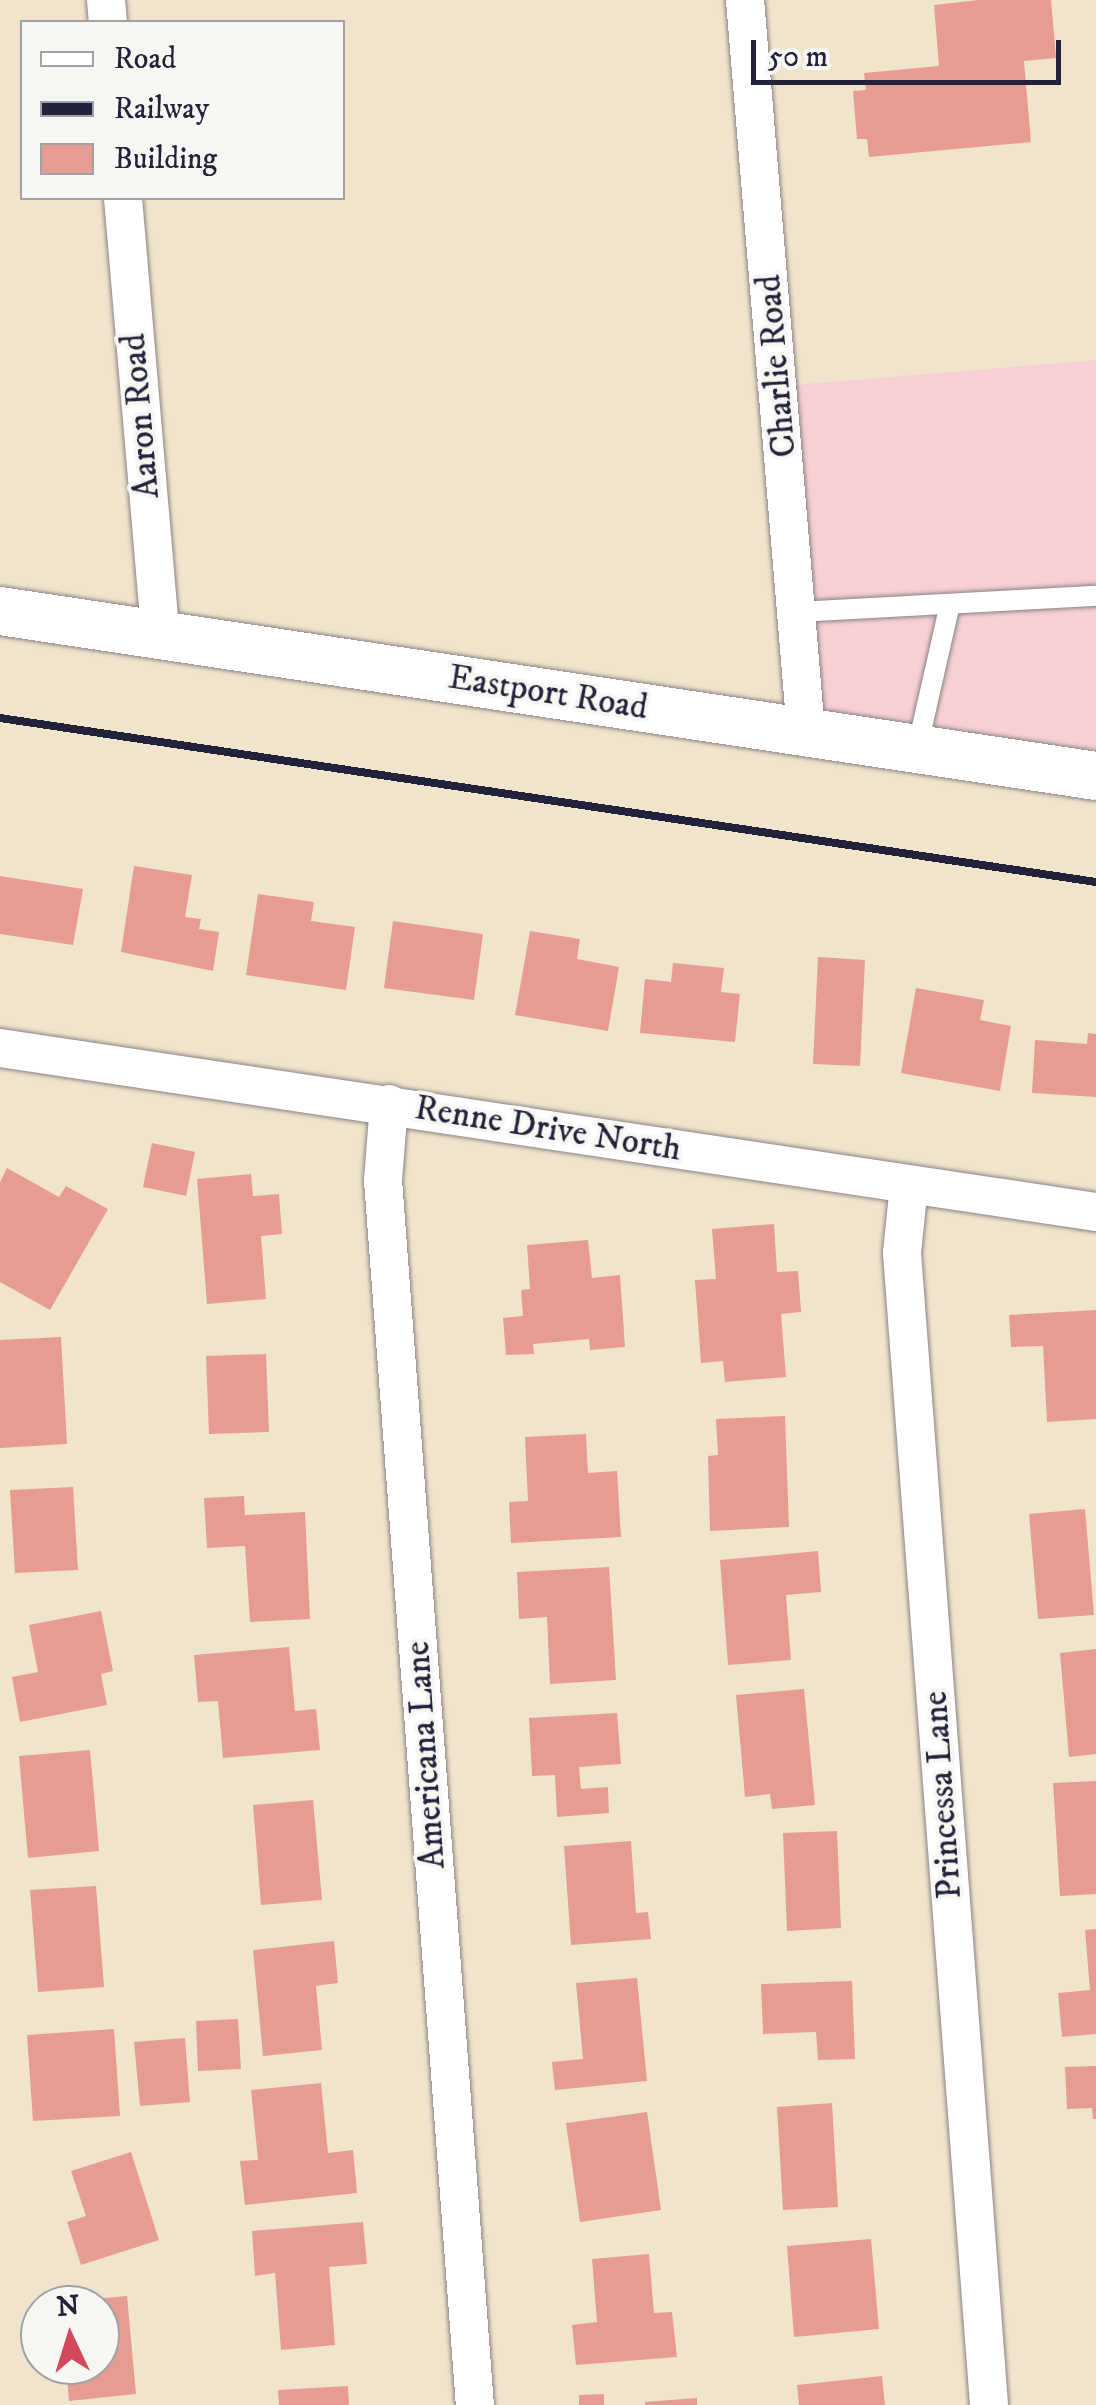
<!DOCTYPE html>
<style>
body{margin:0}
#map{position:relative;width:1096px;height:2405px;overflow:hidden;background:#f1e4cc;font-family:"IM FELL DW Pica",serif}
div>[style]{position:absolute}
.built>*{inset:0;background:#f7cfd4}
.building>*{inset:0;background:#e79c92}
.roads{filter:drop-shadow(0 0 2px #8a8384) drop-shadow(0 0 2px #8a8384)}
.service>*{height:20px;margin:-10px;padding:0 10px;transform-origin:10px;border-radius:10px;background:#fff}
.minor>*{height:38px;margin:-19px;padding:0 19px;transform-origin:19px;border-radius:19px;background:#fff}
.tertiary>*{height:48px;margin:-24px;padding:0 24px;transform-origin:24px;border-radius:24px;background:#fff}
.rail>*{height:8px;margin:-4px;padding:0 4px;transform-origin:4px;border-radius:4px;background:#22223b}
span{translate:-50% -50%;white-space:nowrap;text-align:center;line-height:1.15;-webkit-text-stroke:8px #f6f6f2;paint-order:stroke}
.street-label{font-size:35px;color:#22223b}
.legend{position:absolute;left:20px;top:20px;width:325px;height:180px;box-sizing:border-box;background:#f6f6f2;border:2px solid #a1a1a9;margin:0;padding:12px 18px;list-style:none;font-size:30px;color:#22223b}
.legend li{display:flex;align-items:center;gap:20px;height:50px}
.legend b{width:50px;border:2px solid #a1a1a9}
.north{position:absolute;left:20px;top:2285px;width:100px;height:100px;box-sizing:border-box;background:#f6f6f2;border:2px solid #a1a1a9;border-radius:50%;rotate:356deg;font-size:28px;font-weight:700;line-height:40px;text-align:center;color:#22223b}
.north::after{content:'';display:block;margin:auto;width:35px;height:45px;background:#d1495b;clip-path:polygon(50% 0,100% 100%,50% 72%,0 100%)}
.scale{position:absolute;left:751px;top:40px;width:310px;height:45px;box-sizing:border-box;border:5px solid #22223b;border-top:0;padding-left:12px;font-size:30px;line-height:35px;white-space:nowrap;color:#22223b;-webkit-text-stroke:8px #f6f6f2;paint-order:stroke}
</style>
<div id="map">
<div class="built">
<i style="clip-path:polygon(1096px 360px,1096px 750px,822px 713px,793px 385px)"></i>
</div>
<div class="building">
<i style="clip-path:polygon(979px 0,1051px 0,1056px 58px,1024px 61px,1031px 142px,869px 157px,867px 139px,857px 139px,853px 91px,866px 90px,864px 73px,939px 66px,934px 5px)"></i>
<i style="clip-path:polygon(134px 866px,192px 875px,185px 917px,201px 919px,199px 929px,219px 932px,213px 971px,121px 952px)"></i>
<i style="clip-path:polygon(0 876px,83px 889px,73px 945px,0 934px)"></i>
<i style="clip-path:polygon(258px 894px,314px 902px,311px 921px,355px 927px,346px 990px,246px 975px)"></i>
<i style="clip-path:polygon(393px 921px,483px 934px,474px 1000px,384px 988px)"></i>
<i style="clip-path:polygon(530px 931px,580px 939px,577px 959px,619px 967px,608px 1031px,515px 1015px)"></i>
<i style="clip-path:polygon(818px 957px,865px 960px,860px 1066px,813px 1064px)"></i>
<i style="clip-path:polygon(673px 963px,724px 968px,721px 992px,740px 994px,735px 1042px,640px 1033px,645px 979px,671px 982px)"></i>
<i style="clip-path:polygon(916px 988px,984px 1000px,980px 1020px,1011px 1026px,1000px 1091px,901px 1073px)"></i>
<i style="clip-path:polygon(1088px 1033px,1096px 1034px,1096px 1097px,1032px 1093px,1035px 1040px,1087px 1044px)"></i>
<i style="clip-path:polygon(152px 1143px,195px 1152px,186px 1196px,143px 1187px)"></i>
<i style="clip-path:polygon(7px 1168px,59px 1197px,66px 1186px,108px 1209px,50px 1310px,0 1282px,0 1182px)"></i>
<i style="clip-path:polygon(251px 1174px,253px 1196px,279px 1194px,282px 1234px,261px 1236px,266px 1299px,207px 1304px,197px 1179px)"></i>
<i style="clip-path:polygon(774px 1224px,777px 1272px,798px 1271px,801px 1312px,781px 1314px,786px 1377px,725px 1382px,723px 1361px,701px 1363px,695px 1280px,716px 1279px,712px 1229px)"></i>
<i style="clip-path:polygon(588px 1240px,592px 1278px,620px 1275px,625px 1347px,590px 1350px,589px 1339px,533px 1344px,534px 1354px,506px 1355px,503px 1318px,523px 1316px,521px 1290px,530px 1289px,527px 1245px)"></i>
<i style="clip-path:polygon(1096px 1310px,1096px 1419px,1047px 1422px,1043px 1346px,1011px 1347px,1009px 1315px)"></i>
<i style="clip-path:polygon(61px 1337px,67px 1444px,0 1448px,0 1340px)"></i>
<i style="clip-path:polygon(266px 1354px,269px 1432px,209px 1434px,206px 1356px)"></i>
<i style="clip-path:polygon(785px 1416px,789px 1527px,710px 1531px,708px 1456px,718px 1455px,716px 1419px)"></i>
<i style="clip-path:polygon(586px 1434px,588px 1473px,617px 1471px,621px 1537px,511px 1543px,509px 1502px,528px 1501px,525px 1437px)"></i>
<i style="clip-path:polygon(73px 1487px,78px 1570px,15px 1573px,10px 1490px)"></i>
<i style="clip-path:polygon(244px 1496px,245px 1515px,305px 1512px,310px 1619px,250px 1622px,245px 1546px,207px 1548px,204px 1498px)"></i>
<i style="clip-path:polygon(1085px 1509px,1094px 1615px,1038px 1619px,1029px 1514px)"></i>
<i style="clip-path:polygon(818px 1551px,821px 1592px,786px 1595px,791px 1660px,728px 1665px,720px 1560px)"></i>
<i style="clip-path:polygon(609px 1567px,616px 1680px,550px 1684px,547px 1617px,519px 1619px,517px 1572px)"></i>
<i style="clip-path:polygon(101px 1611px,113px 1671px,101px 1674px,107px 1705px,20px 1722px,12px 1677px,38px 1672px,29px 1625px)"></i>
<i style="clip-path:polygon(289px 1647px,295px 1711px,316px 1709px,320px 1750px,223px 1758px,218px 1701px,198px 1702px,194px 1655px)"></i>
<i style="clip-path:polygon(1096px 1649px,1096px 1754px,1069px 1757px,1060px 1653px)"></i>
<i style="clip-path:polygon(804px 1689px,815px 1805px,772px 1809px,770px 1794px,745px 1797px,736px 1695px)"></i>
<i style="clip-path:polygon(617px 1713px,621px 1764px,579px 1767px,581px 1789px,608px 1787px,609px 1813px,557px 1817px,555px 1775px,532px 1776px,529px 1718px)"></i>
<i style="clip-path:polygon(90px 1750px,99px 1851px,28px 1858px,19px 1756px)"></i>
<i style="clip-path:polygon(1096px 1781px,1096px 1894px,1060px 1896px,1053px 1783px)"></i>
<i style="clip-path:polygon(313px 1800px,322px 1900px,261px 1905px,253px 1805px)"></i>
<i style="clip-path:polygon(837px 1831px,841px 1928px,787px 1931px,783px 1833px)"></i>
<i style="clip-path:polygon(631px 1841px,636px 1913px,648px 1912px,651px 1939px,571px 1945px,564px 1846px)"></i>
<i style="clip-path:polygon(96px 1886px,104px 1987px,38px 1992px,30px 1890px)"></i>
<i style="clip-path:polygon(1096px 1929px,1096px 2034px,1062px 2037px,1058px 1993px,1090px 1990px,1085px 1930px)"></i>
<i style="clip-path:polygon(334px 1941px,338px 1983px,316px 1986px,322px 2050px,263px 2056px,253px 1950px)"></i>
<i style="clip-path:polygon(637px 1978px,647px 2081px,555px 2090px,552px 2062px,583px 2059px,576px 1983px)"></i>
<i style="clip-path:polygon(852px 1981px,855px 2059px,818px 2060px,816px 2032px,763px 2034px,761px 1984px)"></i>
<i style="clip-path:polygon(238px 2019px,241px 2069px,198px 2071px,196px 2021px)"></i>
<i style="clip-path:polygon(114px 2029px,120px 2116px,33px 2121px,27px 2035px)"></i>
<i style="clip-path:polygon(185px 2038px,190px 2102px,140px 2106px,134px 2042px)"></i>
<i style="clip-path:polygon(1096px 2066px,1096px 2119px,1093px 2119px,1092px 2108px,1067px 2109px,1065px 2067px)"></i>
<i style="clip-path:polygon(321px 2083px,328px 2153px,353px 2150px,357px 2193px,245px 2205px,240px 2161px,258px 2160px,251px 2090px)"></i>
<i style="clip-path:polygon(832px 2103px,838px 2207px,783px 2210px,777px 2107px)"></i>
<i style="clip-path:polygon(647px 2112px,661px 2210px,580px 2222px,566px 2123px)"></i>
<i style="clip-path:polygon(131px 2152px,159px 2240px,81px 2265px,67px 2222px,86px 2216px,71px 2171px)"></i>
<i style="clip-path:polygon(363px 2222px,367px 2264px,329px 2267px,335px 2345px,281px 2350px,275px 2273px,255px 2276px,252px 2231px)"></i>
<i style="clip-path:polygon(871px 2239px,879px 2329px,794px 2337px,787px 2246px)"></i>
<i style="clip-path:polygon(649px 2254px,654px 2313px,672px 2312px,677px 2357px,576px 2365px,572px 2325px,597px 2322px,592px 2259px)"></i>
<i style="clip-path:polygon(127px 2296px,136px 2394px,69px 2401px,66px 2365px,100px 2365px,100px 2305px,70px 2301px)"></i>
<i style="clip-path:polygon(882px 2376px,885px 2405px,799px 2405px,797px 2385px)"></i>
<i style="clip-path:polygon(348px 2386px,349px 2405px,279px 2405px,278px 2390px)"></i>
<i style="clip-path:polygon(604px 2394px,604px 2405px,579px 2405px,579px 2395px)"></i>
<i style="clip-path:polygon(697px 2398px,697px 2405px,645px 2405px,645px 2402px)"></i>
</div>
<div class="roads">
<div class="service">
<i style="left:798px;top:612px;width:298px;rotate:-3.1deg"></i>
<i style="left:917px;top:749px;width:145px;rotate:-77.2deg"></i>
</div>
<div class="minor">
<i style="left:106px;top:0;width:22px;rotate:85deg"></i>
<i style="left:745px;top:0;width:735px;rotate:85.24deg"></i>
<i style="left:123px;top:198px;width:438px;rotate:85.1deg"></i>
<i style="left:0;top:1048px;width:1108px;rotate:8.51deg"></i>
<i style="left:389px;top:1104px;width:76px;rotate:94.5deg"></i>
<i style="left:383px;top:1180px;width:1228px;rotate:85.71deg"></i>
<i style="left:909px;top:1185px;width:68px;rotate:95.9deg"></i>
<i style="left:902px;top:1253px;width:1155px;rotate:85.68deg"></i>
</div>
<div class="tertiary">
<i style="left:0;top:611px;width:1108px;rotate:8.56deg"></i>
</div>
</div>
<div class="rail">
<i style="left:0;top:718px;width:1108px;rotate:8.51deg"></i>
</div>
<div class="street-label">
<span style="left:777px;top:366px;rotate:-95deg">Charlie Road</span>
<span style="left:141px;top:416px;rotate:-95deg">Aaron Road</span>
<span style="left:548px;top:693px;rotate:9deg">Eastport Road</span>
<span style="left:548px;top:1129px;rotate:9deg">Renne Drive North</span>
<span style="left:426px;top:1755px;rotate:-94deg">Americana Lane</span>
<span style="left:943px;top:1795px;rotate:-94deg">Princessa Lane</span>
</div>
<ul class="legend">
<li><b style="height:12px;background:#fff"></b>Road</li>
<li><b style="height:12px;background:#22223b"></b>Railway</li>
<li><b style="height:28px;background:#e79c92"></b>Building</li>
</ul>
<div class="north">N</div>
<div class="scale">50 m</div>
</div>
